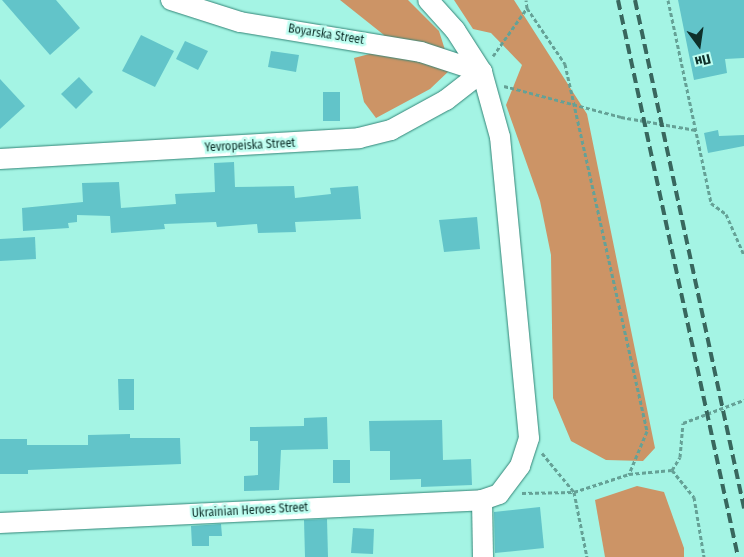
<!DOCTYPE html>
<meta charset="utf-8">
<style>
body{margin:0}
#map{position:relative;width:744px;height:557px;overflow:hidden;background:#a4f4e4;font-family:"Fira Sans Condensed",sans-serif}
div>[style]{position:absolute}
.forest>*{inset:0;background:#cc9466}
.building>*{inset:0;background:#62c4c9}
.path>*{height:3px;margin-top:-1.5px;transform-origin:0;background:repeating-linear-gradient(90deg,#65a196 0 4px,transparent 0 6.5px)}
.roads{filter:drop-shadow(0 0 1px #338577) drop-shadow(0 0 1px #338577)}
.minor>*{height:20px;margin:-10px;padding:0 10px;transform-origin:10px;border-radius:10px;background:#fff}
.rail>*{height:4px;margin-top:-2px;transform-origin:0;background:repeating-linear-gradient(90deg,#38675e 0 10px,transparent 0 15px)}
span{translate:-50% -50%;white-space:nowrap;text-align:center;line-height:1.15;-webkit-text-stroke:5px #bffef1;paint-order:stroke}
.street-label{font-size:12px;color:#0e302a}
.north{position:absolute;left:674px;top:20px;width:50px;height:50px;-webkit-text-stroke:4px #bffef1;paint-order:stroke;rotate:166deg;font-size:14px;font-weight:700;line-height:20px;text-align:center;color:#0e302a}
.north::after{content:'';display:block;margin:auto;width:18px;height:22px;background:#0e302a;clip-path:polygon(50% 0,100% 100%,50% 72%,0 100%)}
</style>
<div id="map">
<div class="forest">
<i style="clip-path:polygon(340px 0,408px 0,439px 31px,451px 69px,430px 89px,376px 118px,364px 102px,354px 58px,377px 52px,384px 35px)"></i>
<i style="clip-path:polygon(454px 0,514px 0,587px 114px,655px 448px,643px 461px,606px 460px,571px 441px,553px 398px,551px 255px,540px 201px,506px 105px,522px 65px,491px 33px,473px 29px)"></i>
<i style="clip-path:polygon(637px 486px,664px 492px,684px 548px,684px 557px,605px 557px,595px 500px)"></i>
</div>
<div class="building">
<i style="clip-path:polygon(2px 0,56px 0,80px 28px,50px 55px)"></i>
<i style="clip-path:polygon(678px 0,744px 0,744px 58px,725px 59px,727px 73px,694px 80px)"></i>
<i style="clip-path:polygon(141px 35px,174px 51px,155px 87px,122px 71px)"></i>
<i style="clip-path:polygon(185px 41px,208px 51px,198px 70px,176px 59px)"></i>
<i style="clip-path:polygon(271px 51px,299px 55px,296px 72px,268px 67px)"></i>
<i style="clip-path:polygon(79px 77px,93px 92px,76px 109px,61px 94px)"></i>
<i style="clip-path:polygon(0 79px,25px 106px,0 129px)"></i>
<i style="clip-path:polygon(323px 92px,340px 92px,340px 121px,323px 121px)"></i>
<i style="clip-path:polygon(718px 130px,719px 136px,744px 135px,744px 146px,708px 153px,704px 133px)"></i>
<i style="clip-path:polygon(234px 162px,235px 187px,294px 186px,295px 198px,331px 194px,330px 188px,358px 186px,361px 219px,295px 222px,296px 232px,258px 233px,257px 224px,217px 227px,216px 222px,164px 224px,165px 229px,111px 233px,110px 216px,77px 215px,77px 222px,68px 223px,69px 228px,23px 231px,22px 208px,83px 202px,82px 183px,119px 182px,121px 208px,176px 204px,175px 194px,215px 192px,214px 163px)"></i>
<i style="clip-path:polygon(477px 217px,480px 249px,444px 252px,439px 220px)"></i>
<i style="clip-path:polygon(35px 237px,36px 259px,0 261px,0 239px)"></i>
<i style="clip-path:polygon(118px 379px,134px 379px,134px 410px,119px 410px)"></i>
<i style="clip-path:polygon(327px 417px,328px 449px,281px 450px,279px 490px,244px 491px,244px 476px,258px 475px,258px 441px,250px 441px,250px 427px,304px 426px,304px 418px)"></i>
<i style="clip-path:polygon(442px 420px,443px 460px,471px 459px,472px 485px,421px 487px,421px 479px,390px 480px,390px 451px,370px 451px,369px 421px)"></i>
<i style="clip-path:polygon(130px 434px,130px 438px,180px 438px,181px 464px,28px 470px,28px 474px,0 474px,0 439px,27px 439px,27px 445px,88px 445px,88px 435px)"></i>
<i style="clip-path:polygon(333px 460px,350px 460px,350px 483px,333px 483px)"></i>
<i style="clip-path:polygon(540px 507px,544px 548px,495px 553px,494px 512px)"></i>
<i style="clip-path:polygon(327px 519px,328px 557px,305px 557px,304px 520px)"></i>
<i style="clip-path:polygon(221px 524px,222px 536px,209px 536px,209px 546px,192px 546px,191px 526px)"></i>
<i style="clip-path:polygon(353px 528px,374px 529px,373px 554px,351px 553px)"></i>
</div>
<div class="path">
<i style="left:668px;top:0;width:208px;rotate:78deg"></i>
<i style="left:711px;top:203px;width:19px;rotate:36deg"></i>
<i style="left:726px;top:214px;width:45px;rotate:66.3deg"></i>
<i style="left:527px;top:8px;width:68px;rotate:55.8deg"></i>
<i style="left:565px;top:64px;width:376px;rotate:77.4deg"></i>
<i style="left:647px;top:431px;width:47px;rotate:112.7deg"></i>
<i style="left:493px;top:56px;width:59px;rotate:-54.7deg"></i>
<i style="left:527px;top:8px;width:8px;rotate:-97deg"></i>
<i style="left:504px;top:86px;width:121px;rotate:14.8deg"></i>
<i style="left:621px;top:117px;width:76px;rotate:9.8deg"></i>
<i style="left:542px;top:453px;width:50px;rotate:50.6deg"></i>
<i style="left:574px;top:492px;width:66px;rotate:78.7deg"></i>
<i style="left:672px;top:470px;width:35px;rotate:51deg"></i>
<i style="left:694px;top:497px;width:61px;rotate:80.5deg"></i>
<i style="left:522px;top:493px;width:52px;rotate:-1.1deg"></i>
<i style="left:574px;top:492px;width:58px;rotate:-18.1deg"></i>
<i style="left:629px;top:474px;width:43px;rotate:-5.3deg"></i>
<i style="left:672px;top:470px;width:15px;rotate:-58deg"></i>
<i style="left:680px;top:457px;width:34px;rotate:-85deg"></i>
<i style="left:683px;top:423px;width:65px;rotate:-20.7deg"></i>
</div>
<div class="roads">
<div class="minor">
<i style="left:171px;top:0;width:72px;rotate:17.7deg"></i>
<i style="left:240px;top:22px;width:183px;rotate:9.4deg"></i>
<i style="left:421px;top:52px;width:64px;rotate:18.2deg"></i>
<i style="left:0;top:159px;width:360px;rotate:-3.3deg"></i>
<i style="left:359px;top:138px;width:33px;rotate:-14deg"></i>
<i style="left:391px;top:130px;width:63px;rotate:-28.6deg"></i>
<i style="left:446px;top:100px;width:46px;rotate:-37.9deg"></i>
<i style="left:482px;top:500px;width:57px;rotate:89deg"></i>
<i style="left:0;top:523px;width:483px;rotate:-2.7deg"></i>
<i style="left:482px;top:500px;width:18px;rotate:-19deg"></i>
<i style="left:499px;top:494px;width:35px;rotate:-53deg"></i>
<i style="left:520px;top:466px;width:29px;rotate:-72deg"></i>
<i style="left:529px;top:438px;width:302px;rotate:-95.5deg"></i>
<i style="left:500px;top:137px;width:67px;rotate:-105.5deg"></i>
<i style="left:482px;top:72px;width:50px;rotate:-122.7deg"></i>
<i style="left:455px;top:30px;width:40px;rotate:-132deg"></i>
</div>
</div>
<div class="rail">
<i style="left:618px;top:0;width:570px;rotate:77.84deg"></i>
<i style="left:635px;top:0;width:520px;rotate:77.89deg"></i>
</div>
<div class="street-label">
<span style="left:326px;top:35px;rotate:9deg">Boyarska Street</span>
<span style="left:250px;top:146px;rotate:-3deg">Yevropeiska Street</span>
<span style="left:250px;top:511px;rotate:-3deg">Ukrainian Heroes Street</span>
</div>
<div class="north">Пн</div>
</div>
